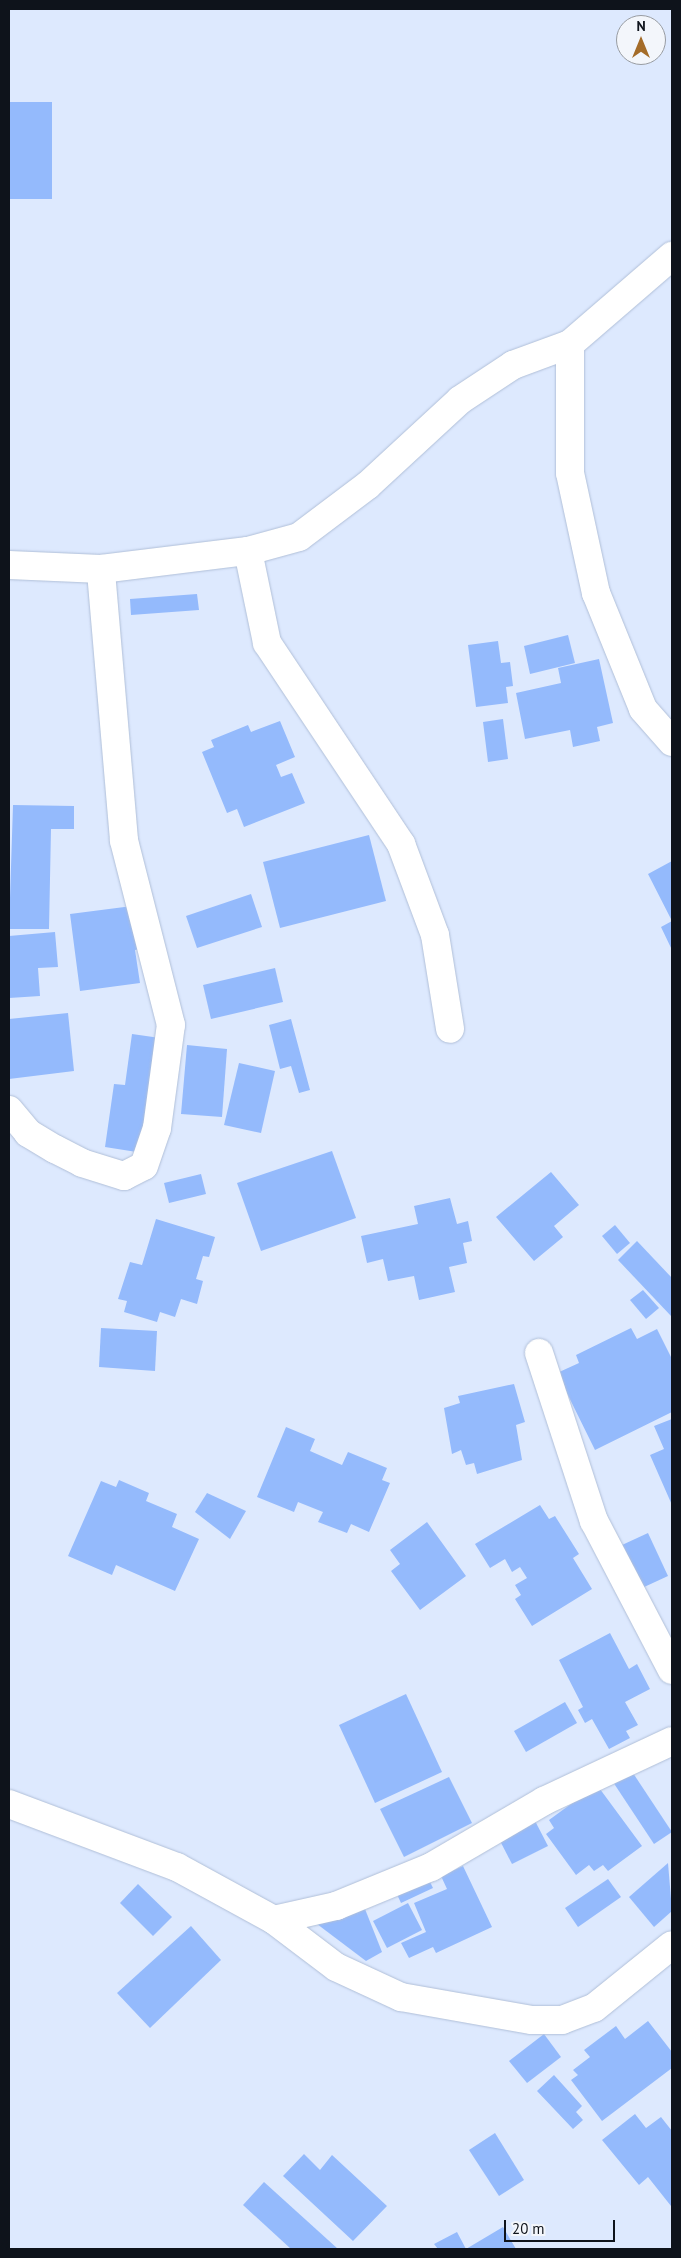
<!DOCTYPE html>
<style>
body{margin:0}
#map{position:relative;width:681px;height:2258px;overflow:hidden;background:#dde9fe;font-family:"PT Sans",sans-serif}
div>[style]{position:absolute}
.building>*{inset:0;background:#94bafc}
.roads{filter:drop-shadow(0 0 1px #b0bfd8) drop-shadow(0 0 1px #b0bfd8)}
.street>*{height:28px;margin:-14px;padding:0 14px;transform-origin:14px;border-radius:14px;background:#fff}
span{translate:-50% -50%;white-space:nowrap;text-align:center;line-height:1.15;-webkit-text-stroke:4px #f3f6fb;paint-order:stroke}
.frame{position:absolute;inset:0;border:10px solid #0e131b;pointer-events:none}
.north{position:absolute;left:616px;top:15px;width:50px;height:50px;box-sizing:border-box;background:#f3f6fb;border:1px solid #979ba1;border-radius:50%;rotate:0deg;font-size:14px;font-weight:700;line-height:20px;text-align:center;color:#0e131b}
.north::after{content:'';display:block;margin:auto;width:18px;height:22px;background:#a46c29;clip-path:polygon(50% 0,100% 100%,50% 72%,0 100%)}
.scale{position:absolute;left:504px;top:2220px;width:111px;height:22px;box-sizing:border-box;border:2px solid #0e131b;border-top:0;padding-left:6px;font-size:15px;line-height:18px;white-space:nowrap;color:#0e131b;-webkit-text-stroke:4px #f3f6fb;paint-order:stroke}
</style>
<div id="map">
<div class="building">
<i style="clip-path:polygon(9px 102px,52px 102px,52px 199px,9px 199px)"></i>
<i style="clip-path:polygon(197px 594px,199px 610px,131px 615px,130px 599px)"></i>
<i style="clip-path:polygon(568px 635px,575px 663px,530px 674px,524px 646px)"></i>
<i style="clip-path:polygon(498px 641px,501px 663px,510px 662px,513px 686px,506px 687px,508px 703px,476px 707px,468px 645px)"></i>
<i style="clip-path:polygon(599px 659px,613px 723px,597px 727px,600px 741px,573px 747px,570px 730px,525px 739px,516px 693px,561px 683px,558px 668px)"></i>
<i style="clip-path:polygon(503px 719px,508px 759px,488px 762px,483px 722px)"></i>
<i style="clip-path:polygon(280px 721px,295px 757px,276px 765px,281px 777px,292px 773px,305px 803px,244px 827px,237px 809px,227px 813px,202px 752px,214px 747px,211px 740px,248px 725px,251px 732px)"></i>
<i style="clip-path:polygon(13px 805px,74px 806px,74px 829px,51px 829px,49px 929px,9px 929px)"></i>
<i style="clip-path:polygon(369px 835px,386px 901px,280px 928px,263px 862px)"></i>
<i style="clip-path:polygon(672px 861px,672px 950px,661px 927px,672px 921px,648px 874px)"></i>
<i style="clip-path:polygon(251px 894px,262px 927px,197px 948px,186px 916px)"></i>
<i style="clip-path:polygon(140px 905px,145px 948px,135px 950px,140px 983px,80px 991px,70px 914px)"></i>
<i style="clip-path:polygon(55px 932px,58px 967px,38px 968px,40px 996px,9px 998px,9px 936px)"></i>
<i style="clip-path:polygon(275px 968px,283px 1002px,211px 1019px,203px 985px)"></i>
<i style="clip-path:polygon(68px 1013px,74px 1071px,9px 1079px,9px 1019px)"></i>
<i style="clip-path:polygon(291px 1019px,310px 1090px,299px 1093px,291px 1066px,280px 1069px,269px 1025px)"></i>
<i style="clip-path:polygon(132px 1034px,160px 1038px,143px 1153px,105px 1147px,114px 1084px,125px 1085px)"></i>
<i style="clip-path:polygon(187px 1045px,227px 1049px,222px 1117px,181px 1114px)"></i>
<i style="clip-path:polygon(239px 1063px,275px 1071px,261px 1133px,224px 1125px)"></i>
<i style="clip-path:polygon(332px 1151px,356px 1218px,261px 1251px,237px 1183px)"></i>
<i style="clip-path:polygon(551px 1172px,579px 1205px,554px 1226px,563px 1237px,534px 1261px,496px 1217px)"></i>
<i style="clip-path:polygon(201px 1174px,206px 1194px,169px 1203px,164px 1183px)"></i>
<i style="clip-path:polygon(450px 1198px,457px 1224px,468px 1221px,472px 1241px,463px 1243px,467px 1263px,449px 1267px,455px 1292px,419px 1300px,414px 1276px,388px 1281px,383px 1259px,367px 1263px,361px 1236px,418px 1224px,414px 1206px)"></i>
<i style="clip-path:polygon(156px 1219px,215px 1237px,209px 1257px,203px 1256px,196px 1279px,203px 1281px,197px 1304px,181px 1299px,175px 1317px,160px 1312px,157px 1322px,124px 1312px,127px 1301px,118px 1299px,130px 1262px,142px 1265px)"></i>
<i style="clip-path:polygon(615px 1225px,630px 1243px,617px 1254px,602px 1236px)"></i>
<i style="clip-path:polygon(637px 1241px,672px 1278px,672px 1317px,618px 1260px)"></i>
<i style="clip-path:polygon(643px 1290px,659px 1308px,646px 1319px,630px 1300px)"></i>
<i style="clip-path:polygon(101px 1328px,157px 1331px,155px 1371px,99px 1367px)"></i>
<i style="clip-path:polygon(631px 1328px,637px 1339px,657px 1329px,672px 1359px,672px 1412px,595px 1450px,557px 1373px,579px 1363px,576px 1355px)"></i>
<i style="clip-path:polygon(514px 1384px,525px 1422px,516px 1425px,522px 1460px,477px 1474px,474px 1463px,466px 1465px,461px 1450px,452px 1454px,444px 1408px,460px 1403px,458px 1396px)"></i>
<i style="clip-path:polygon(672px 1419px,672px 1505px,650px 1455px,664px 1449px,654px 1426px)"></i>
<i style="clip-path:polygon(286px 1427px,315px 1439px,310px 1451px,342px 1465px,348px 1452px,387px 1468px,382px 1480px,390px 1483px,369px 1532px,351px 1524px,347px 1533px,318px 1522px,323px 1512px,298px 1502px,294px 1512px,257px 1497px)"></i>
<i style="clip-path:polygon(119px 1480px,149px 1493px,146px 1501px,177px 1514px,172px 1527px,199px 1539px,175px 1591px,116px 1565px,112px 1575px,68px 1556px,101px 1481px,116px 1487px)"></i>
<i style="clip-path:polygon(207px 1493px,246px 1511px,230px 1539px,195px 1512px)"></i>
<i style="clip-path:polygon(540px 1505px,549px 1519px,555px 1516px,579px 1554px,573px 1558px,592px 1589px,532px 1626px,515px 1599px,521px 1595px,515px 1585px,527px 1578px,520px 1567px,512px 1572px,505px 1559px,490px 1568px,475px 1544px)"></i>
<i style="clip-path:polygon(427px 1522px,466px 1576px,420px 1610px,391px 1571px,400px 1564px,390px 1550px)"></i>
<i style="clip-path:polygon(648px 1533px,668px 1576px,642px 1588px,622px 1545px)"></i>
<i style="clip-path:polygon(610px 1633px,629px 1669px,637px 1664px,650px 1689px,625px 1702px,638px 1725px,626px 1731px,630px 1738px,609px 1749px,592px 1719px,585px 1723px,578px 1710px,583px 1707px,559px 1660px)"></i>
<i style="clip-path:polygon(406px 1694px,442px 1772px,375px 1803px,339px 1725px)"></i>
<i style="clip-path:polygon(565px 1702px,577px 1723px,526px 1752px,514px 1731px)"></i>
<i style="clip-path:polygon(629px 1767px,672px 1832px,654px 1844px,611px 1779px)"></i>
<i style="clip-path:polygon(449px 1777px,472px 1823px,404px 1857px,380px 1809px)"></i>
<i style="clip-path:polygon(597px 1785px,642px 1846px,608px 1871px,603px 1865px,594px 1871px,589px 1865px,576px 1875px,546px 1834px,554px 1828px,549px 1820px)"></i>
<i style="clip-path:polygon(533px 1817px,548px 1846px,512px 1864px,497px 1835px)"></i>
<i style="clip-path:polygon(668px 1863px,672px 1911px,654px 1927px,629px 1897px)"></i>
<i style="clip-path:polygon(463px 1866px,492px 1927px,436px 1953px,433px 1947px,409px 1958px,401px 1943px,426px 1932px,414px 1903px,447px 1889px,441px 1876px)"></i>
<i style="clip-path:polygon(428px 1878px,433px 1888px,401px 1903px,394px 1888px)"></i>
<i style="clip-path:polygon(608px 1879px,621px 1897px,578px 1927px,565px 1908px)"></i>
<i style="clip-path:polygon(138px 1884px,172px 1917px,153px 1936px,120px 1903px)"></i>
<i style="clip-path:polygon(408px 1903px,422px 1930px,387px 1948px,373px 1921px)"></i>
<i style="clip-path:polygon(363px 1904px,382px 1952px,366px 1961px,317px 1924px)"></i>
<i style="clip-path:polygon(191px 1926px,221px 1960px,150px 2028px,117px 1993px)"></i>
<i style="clip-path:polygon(648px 2021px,672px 2052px,672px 2068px,602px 2121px,571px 2080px,578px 2075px,573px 2070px,590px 2057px,584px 2050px,616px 2026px,625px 2039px)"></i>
<i style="clip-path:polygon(544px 2034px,561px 2057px,527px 2083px,509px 2061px)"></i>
<i style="clip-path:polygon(554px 2075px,582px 2106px,576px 2112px,583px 2120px,573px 2129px,537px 2091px)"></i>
<i style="clip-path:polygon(635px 2114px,646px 2128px,661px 2117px,672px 2131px,671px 2206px,648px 2177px,639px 2185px,602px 2140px)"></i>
<i style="clip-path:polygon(495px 2133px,524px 2180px,499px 2196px,469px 2150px)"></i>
<i style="clip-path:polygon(304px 2154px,320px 2170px,332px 2155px,387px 2206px,353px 2241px,283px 2176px)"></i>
<i style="clip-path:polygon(264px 2182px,338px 2249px,291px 2249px,243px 2205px)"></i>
<i style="clip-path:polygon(503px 2227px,516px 2249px,438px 2249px,434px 2244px,457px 2232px,466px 2249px)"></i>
</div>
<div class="roads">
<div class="street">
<i style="left:570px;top:344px;width:129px;rotate:90deg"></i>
<i style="left:570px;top:473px;width:123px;rotate:77.8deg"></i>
<i style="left:596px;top:593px;width:125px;rotate:67.9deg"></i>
<i style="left:643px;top:709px;width:44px;rotate:48.7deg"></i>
<i style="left:248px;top:551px;width:94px;rotate:78.3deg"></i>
<i style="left:267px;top:643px;width:242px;rotate:56.3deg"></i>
<i style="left:401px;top:844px;width:97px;rotate:69.5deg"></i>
<i style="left:435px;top:935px;width:95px;rotate:80.9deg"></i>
<i style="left:9px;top:565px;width:92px;rotate:2.5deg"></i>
<i style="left:101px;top:569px;width:148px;rotate:-7deg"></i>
<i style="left:248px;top:551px;width:53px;rotate:-15.4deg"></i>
<i style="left:299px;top:537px;width:86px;rotate:-37deg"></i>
<i style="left:368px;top:485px;width:125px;rotate:-42.7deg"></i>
<i style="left:460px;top:400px;width:64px;rotate:-33.4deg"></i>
<i style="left:513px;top:365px;width:61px;rotate:-20.2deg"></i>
<i style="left:570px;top:344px;width:135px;rotate:-40.8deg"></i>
<i style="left:9px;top:1110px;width:30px;rotate:50deg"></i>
<i style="left:28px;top:1133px;width:31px;rotate:31deg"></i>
<i style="left:55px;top:1149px;width:30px;rotate:27deg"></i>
<i style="left:82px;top:1163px;width:44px;rotate:17.2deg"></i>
<i style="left:124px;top:1176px;width:22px;rotate:-27deg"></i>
<i style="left:144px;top:1166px;width:40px;rotate:-71.1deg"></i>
<i style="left:157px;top:1128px;width:104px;rotate:-82.3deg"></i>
<i style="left:171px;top:1025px;width:191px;rotate:-104.3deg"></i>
<i style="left:124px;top:840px;width:272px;rotate:-94.9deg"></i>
<i style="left:539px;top:1353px;width:177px;rotate:71.9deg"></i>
<i style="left:594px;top:1521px;width:168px;rotate:62.4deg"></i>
<i style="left:9px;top:1804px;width:179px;rotate:20.6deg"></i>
<i style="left:177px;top:1867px;width:111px;rotate:28.7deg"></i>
<i style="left:274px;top:1920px;width:78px;rotate:37.2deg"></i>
<i style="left:336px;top:1967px;width:72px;rotate:24.8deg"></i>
<i style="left:401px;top:1997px;width:133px;rotate:10deg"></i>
<i style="left:532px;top:2020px;width:30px"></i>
<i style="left:562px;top:2020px;width:34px;rotate:-21deg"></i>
<i style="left:594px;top:2008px;width:100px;rotate:-38.9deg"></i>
<i style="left:274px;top:1920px;width:64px;rotate:-12.7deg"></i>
<i style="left:336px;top:1906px;width:103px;rotate:-22.3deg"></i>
<i style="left:431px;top:1867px;width:131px;rotate:-30.3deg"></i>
<i style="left:544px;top:1801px;width:141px;rotate:-25.1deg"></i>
</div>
</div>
<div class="frame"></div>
<div class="north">N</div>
<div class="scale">20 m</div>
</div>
